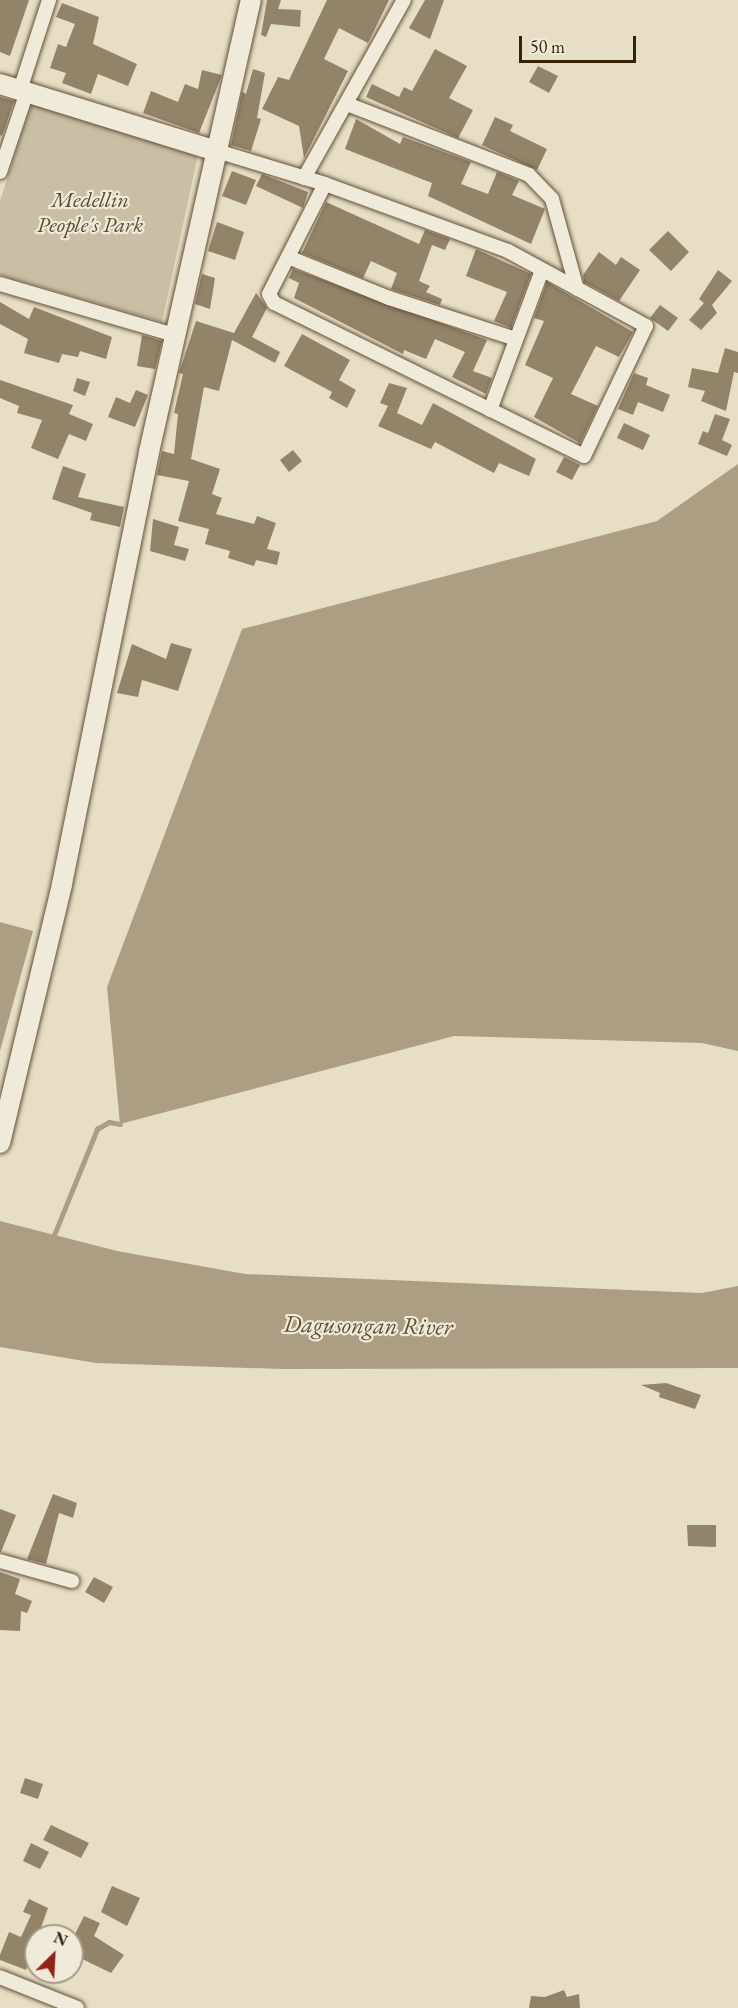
<!DOCTYPE html>
<style>
body{margin:0}
#map{position:relative;width:738px;height:2008px;overflow:hidden;background:#e6dfc5;font-family:"EB Garamond",serif}
div>[style]{position:absolute}
.green>*{inset:0;background:#c8bfa4}
.water>*{inset:0;background:#ab9e83}
.stream>*{height:4.5px;margin:-2.25px;padding:0 2.25px;transform-origin:2.25px;border-radius:2.25px;background:#ab9e83}
.building>*{inset:0;background:#928468}
.roads{filter:drop-shadow(0 0 2px #645034) drop-shadow(0 0 2px #645034)}
.street>*{height:14px;margin:-7px;padding:0 7px;transform-origin:7px;border-radius:7px;background:#efead9}
.secondary>*{height:20px;margin:-10px;padding:0 10px;transform-origin:10px;border-radius:10px;background:#efead9}
span{translate:-50% -50%;white-space:nowrap;text-align:center;line-height:1.15;-webkit-text-stroke:4.5px #efead9;paint-order:stroke}
.park-label{font-size:22px;color:#5c482c;font-style:italic}
.water-label{font-size:24px;color:#604d30;font-style:italic}
.north{position:absolute;left:24px;top:1924px;width:60px;height:60px;box-sizing:border-box;background:#efead9;border:2px solid #a69a84;border-radius:50%;rotate:24deg;font-size:16px;font-weight:700;line-height:24px;text-align:center;color:#382104}
.north::after{content:'';display:block;margin:auto;width:21px;height:27px;background:#8f2418;clip-path:polygon(50% 0,100% 100%,50% 72%,0 100%)}
.scale{position:absolute;left:519px;top:36px;width:117px;height:27px;box-sizing:border-box;border:3px solid #382104;border-top:0;padding-left:8px;font-size:18px;line-height:21px;white-space:nowrap;color:#382104;-webkit-text-stroke:4px #efead9;paint-order:stroke}
</style>
<div id="map">
<div class="green">
<i style="clip-path:polygon(32px 102px,198px 155px,162px 322px,0 275px,0 201px)"></i>
</div>
<div class="water">
<i style="clip-path:polygon(738px 464px,738px 1051px,702px 1043px,454px 1036px,120px 1124px,107px 987px,242px 629px,657px 521px)"></i>
<i style="clip-path:polygon(0 922px,33px 931px,0 1051px)"></i>
<i style="clip-path:polygon(0 1221px,117px 1251px,245px 1274px,702px 1293px,738px 1286px,738px 1368px,283px 1369px,96px 1363px,0 1347px)"></i>
</div>
<div class="stream">
<i style="left:52px;top:1240px;width:120px;rotate:-67.9deg"></i>
<i style="left:97px;top:1129px;width:14px;rotate:-30deg"></i>
<i style="left:109px;top:1122px;width:11px;rotate:10deg"></i>
</div>
<div class="building">
<i style="clip-path:polygon(0 0,29px 0,10px 56px,0 52px)"></i>
<i style="clip-path:polygon(267px 0,281px 0,278px 9px,301px 10px,300px 27px,271px 24px,266px 37px,261px 35px)"></i>
<i style="clip-path:polygon(327px 0,389px 0,368px 43px,339px 28px,324px 59px,348px 71px,304px 158px,299px 126px,262px 109px,278px 77px,289px 80px)"></i>
<i style="clip-path:polygon(425px 0,444px 0,430px 39px,409px 28px)"></i>
<i style="clip-path:polygon(62px 3px,99px 17px,93px 44px,137px 64px,128px 86px,98px 74px,91px 94px,62px 83px,66px 73px,50px 68px,58px 44px,66px 47px,75px 24px,56px 17px)"></i>
<i style="clip-path:polygon(435px 49px,467px 66px,449px 98px,473px 110px,458px 138px,366px 97px,372px 84px,399px 97px,404px 87px,412px 91px)"></i>
<i style="clip-path:polygon(538px 66px,558px 76px,549px 93px,529px 82px)"></i>
<i style="clip-path:polygon(253px 69px,265px 73px,257px 118px,261px 119px,251px 151px,231px 145px,242px 92px,246px 94px)"></i>
<i style="clip-path:polygon(202px 70px,222px 75px,199px 133px,143px 113px,151px 91px,178px 102px,185px 84px,198px 89px)"></i>
<i style="clip-path:polygon(0 97px,14px 101px,2px 136px,0 135px)"></i>
<i style="clip-path:polygon(495px 117px,513px 125px,510px 131px,547px 149px,537px 170px,482px 145px)"></i>
<i style="clip-path:polygon(356px 119px,400px 144px,403px 137px,471px 162px,461px 184px,488px 194px,497px 172px,519px 181px,512px 195px,545px 209px,531px 244px,428px 196px,432px 183px,345px 149px)"></i>
<i style="clip-path:polygon(232px 171px,256px 180px,246px 205px,222px 196px)"></i>
<i style="clip-path:polygon(262px 174px,308px 192px,303px 208px,256px 186px)"></i>
<i style="clip-path:polygon(326px 202px,419px 244px,425px 230px,450px 239px,445px 250px,432px 245px,419px 281px,430px 286px,426px 292px,442px 299px,440px 305px,391px 289px,397px 273px,371px 261px,363px 278px,302px 253px)"></i>
<i style="clip-path:polygon(217px 222px,244px 232px,235px 260px,208px 251px)"></i>
<i style="clip-path:polygon(668px 231px,689px 252px,671px 271px,649px 250px)"></i>
<i style="clip-path:polygon(476px 249px,531px 274px,511px 328px,494px 321px,507px 292px,466px 276px)"></i>
<i style="clip-path:polygon(599px 252px,616px 265px,621px 257px,640px 270px,619px 301px,584px 282px,583px 275px)"></i>
<i style="clip-path:polygon(293px 269px,487px 340px,473px 371px,492px 378px,486px 394px,452px 377px,465px 352px,435px 339px,426px 359px,404px 350px,403px 354px,294px 298px,299px 283px,289px 278px)"></i>
<i style="clip-path:polygon(718px 270px,732px 281px,712px 305px,717px 313px,701px 330px,689px 320px,704px 303px,699px 299px)"></i>
<i style="clip-path:polygon(202px 274px,215px 278px,210px 309px,195px 304px)"></i>
<i style="clip-path:polygon(547px 282px,633px 332px,619px 357px,596px 346px,571px 394px,598px 406px,580px 443px,534px 417px,553px 378px,525px 365px,544px 321px,534px 318px)"></i>
<i style="clip-path:polygon(256px 293px,267px 308px,252px 337px,280px 352px,275px 363px,232px 340px,219px 391px,204px 387px,191px 459px,220px 469px,212px 494px,222px 498px,216px 514px,254px 524px,257px 516px,276px 523px,267px 549px,280px 552px,277px 565px,256px 560px,254px 566px,228px 558px,230px 551px,205px 544px,209px 529px,178px 521px,189px 481px,157px 475px,162px 451px,174px 454px,178px 414px,174px 413px,183px 374px,179px 373px,196px 321px,234px 333px)"></i>
<i style="clip-path:polygon(0 302px,29px 319px,34px 307px,112px 337px,106px 359px,80px 351px,78px 357px,62px 354px,59px 363px,24px 353px,28px 339px,0 324px)"></i>
<i style="clip-path:polygon(660px 305px,678px 318px,668px 331px,650px 318px)"></i>
<i style="clip-path:polygon(302px 334px,350px 360px,339px 380px,356px 390px,347px 408px,329px 398px,332px 392px,284px 366px)"></i>
<i style="clip-path:polygon(142px 335px,162px 341px,155px 369px,137px 366px)"></i>
<i style="clip-path:polygon(725px 348px,738px 352px,738px 373px,734px 372px,726px 411px,701px 401px,705px 391px,688px 387px,692px 368px,718px 373px)"></i>
<i style="clip-path:polygon(634px 373px,648px 378px,646px 385px,670px 395px,663px 412px,638px 402px,633px 415px,618px 409px)"></i>
<i style="clip-path:polygon(77px 378px,90px 382px,85px 396px,73px 391px)"></i>
<i style="clip-path:polygon(0 380px,73px 405px,69px 414px,93px 424px,86px 441px,69px 434px,58px 459px,31px 448px,42px 420px,17px 413px,19px 406px,0 398px)"></i>
<i style="clip-path:polygon(389px 383px,407px 388px,397px 413px,422px 425px,433px 403px,536px 459px,529px 476px,499px 463px,494px 473px,435px 442px,431px 449px,378px 426px,388px 406px,380px 403px)"></i>
<i style="clip-path:polygon(136px 390px,148px 395px,135px 427px,108px 417px,116px 397px,130px 403px)"></i>
<i style="clip-path:polygon(715px 414px,730px 419px,722px 440px,732px 445px,727px 456px,698px 444px,703px 431px,708px 433px)"></i>
<i style="clip-path:polygon(624px 423px,650px 435px,643px 450px,617px 438px)"></i>
<i style="clip-path:polygon(293px 450px,302px 461px,289px 472px,280px 460px)"></i>
<i style="clip-path:polygon(564px 457px,580px 465px,572px 480px,556px 472px)"></i>
<i style="clip-path:polygon(63px 466px,86px 474px,78px 497px,124px 507px,120px 527px,90px 520px,92px 513px,52px 499px)"></i>
<i style="clip-path:polygon(153px 519px,179px 527px,174px 545px,189px 549px,185px 561px,150px 551px)"></i>
<i style="clip-path:polygon(171px 643px,192px 649px,178px 691px,142px 680px,138px 697px,117px 693px,132px 644px,166px 659px)"></i>
<i style="clip-path:polygon(666px 1383px,701px 1395px,695px 1409px,659px 1397px,660px 1393px,641px 1385px)"></i>
<i style="clip-path:polygon(53px 1494px,77px 1503px,73px 1518px,59px 1513px,46px 1564px,27px 1559px)"></i>
<i style="clip-path:polygon(0 1509px,16px 1515px,1px 1552px,0 1552px)"></i>
<i style="clip-path:polygon(687px 1525px,716px 1525px,716px 1547px,688px 1546px)"></i>
<i style="clip-path:polygon(0 1572px,20px 1579px,15px 1594px,32px 1601px,27px 1613px,21px 1611px,20px 1631px,0 1630px)"></i>
<i style="clip-path:polygon(94px 1577px,113px 1587px,104px 1603px,85px 1592px)"></i>
<i style="clip-path:polygon(25px 1778px,43px 1784px,38px 1799px,20px 1793px)"></i>
<i style="clip-path:polygon(51px 1825px,89px 1843px,81px 1858px,43px 1840px)"></i>
<i style="clip-path:polygon(31px 1843px,49px 1852px,40px 1869px,23px 1861px)"></i>
<i style="clip-path:polygon(112px 1886px,140px 1898px,127px 1926px,101px 1912px)"></i>
<i style="clip-path:polygon(29px 1899px,48px 1908px,26px 1970px,0 1960px,0 1955px,9px 1932px,21px 1937px,31px 1915px,23px 1912px)"></i>
<i style="clip-path:polygon(84px 1916px,100px 1923px,94px 1936px,124px 1955px,111px 1973px,72px 1954px,72px 1940px)"></i>
<i style="clip-path:polygon(564px 1990px,567px 1997px,579px 1994px,580px 2008px,529px 2008px,531px 1996px,545px 1997px)"></i>
</div>
<div class="roads">
<div class="street">
<i style="left:20px;top:90px;width:95px;rotate:-72.1deg"></i>
<i style="left:347px;top:104px;width:195px;rotate:21.3deg"></i>
<i style="left:529px;top:175px;width:33px;rotate:46deg"></i>
<i style="left:552px;top:199px;width:93px;rotate:74.5deg"></i>
<i style="left:217px;top:151px;width:113px;rotate:17deg"></i>
<i style="left:325px;top:184px;width:195px;rotate:20.1deg"></i>
<i style="left:508px;top:251px;width:157px;rotate:28.5deg"></i>
<i style="left:646px;top:326px;width:144px;rotate:115.5deg"></i>
<i style="left:584px;top:456px;width:346px;rotate:-153.7deg"></i>
<i style="left:274px;top:303px;width:10px;rotate:-119deg"></i>
<i style="left:269px;top:294px;width:123px;rotate:-63deg"></i>
<i style="left:0;top:172px;width:84px;rotate:-71.4deg"></i>
<i style="left:304px;top:178px;width:204px;rotate:-60.7deg"></i>
<i style="left:288px;top:257px;width:109px;rotate:22.1deg"></i>
<i style="left:389px;top:298px;width:133px;rotate:17.9deg"></i>
<i style="left:0;top:284px;width:185px;rotate:16.3deg"></i>
<i style="left:490px;top:410px;width:149px;rotate:-69.6deg"></i>
<i style="left:0;top:1561px;width:75px;rotate:15.5deg"></i>
<i style="left:0;top:1977px;width:83px;rotate:21.9deg"></i>
</div>
<div class="secondary">
<i style="left:0;top:84px;width:227px;rotate:17.2deg"></i>
<i style="left:0;top:1143px;width:266px;rotate:-76.5deg"></i>
<i style="left:62px;top:884px;width:441px;rotate:-78.6deg"></i>
<i style="left:149px;top:452px;width:463px;rotate:-77.3deg"></i>
</div>
</div>
<div class="park-label">
<span style="left:90px;top:212px">Medellin<br>People's Park</span>
</div>
<div class="water-label">
<span style="left:368px;top:1325px;rotate:1deg">Dagusongan River</span>
</div>
<div class="north">N</div>
<div class="scale">50 m</div>
</div>
